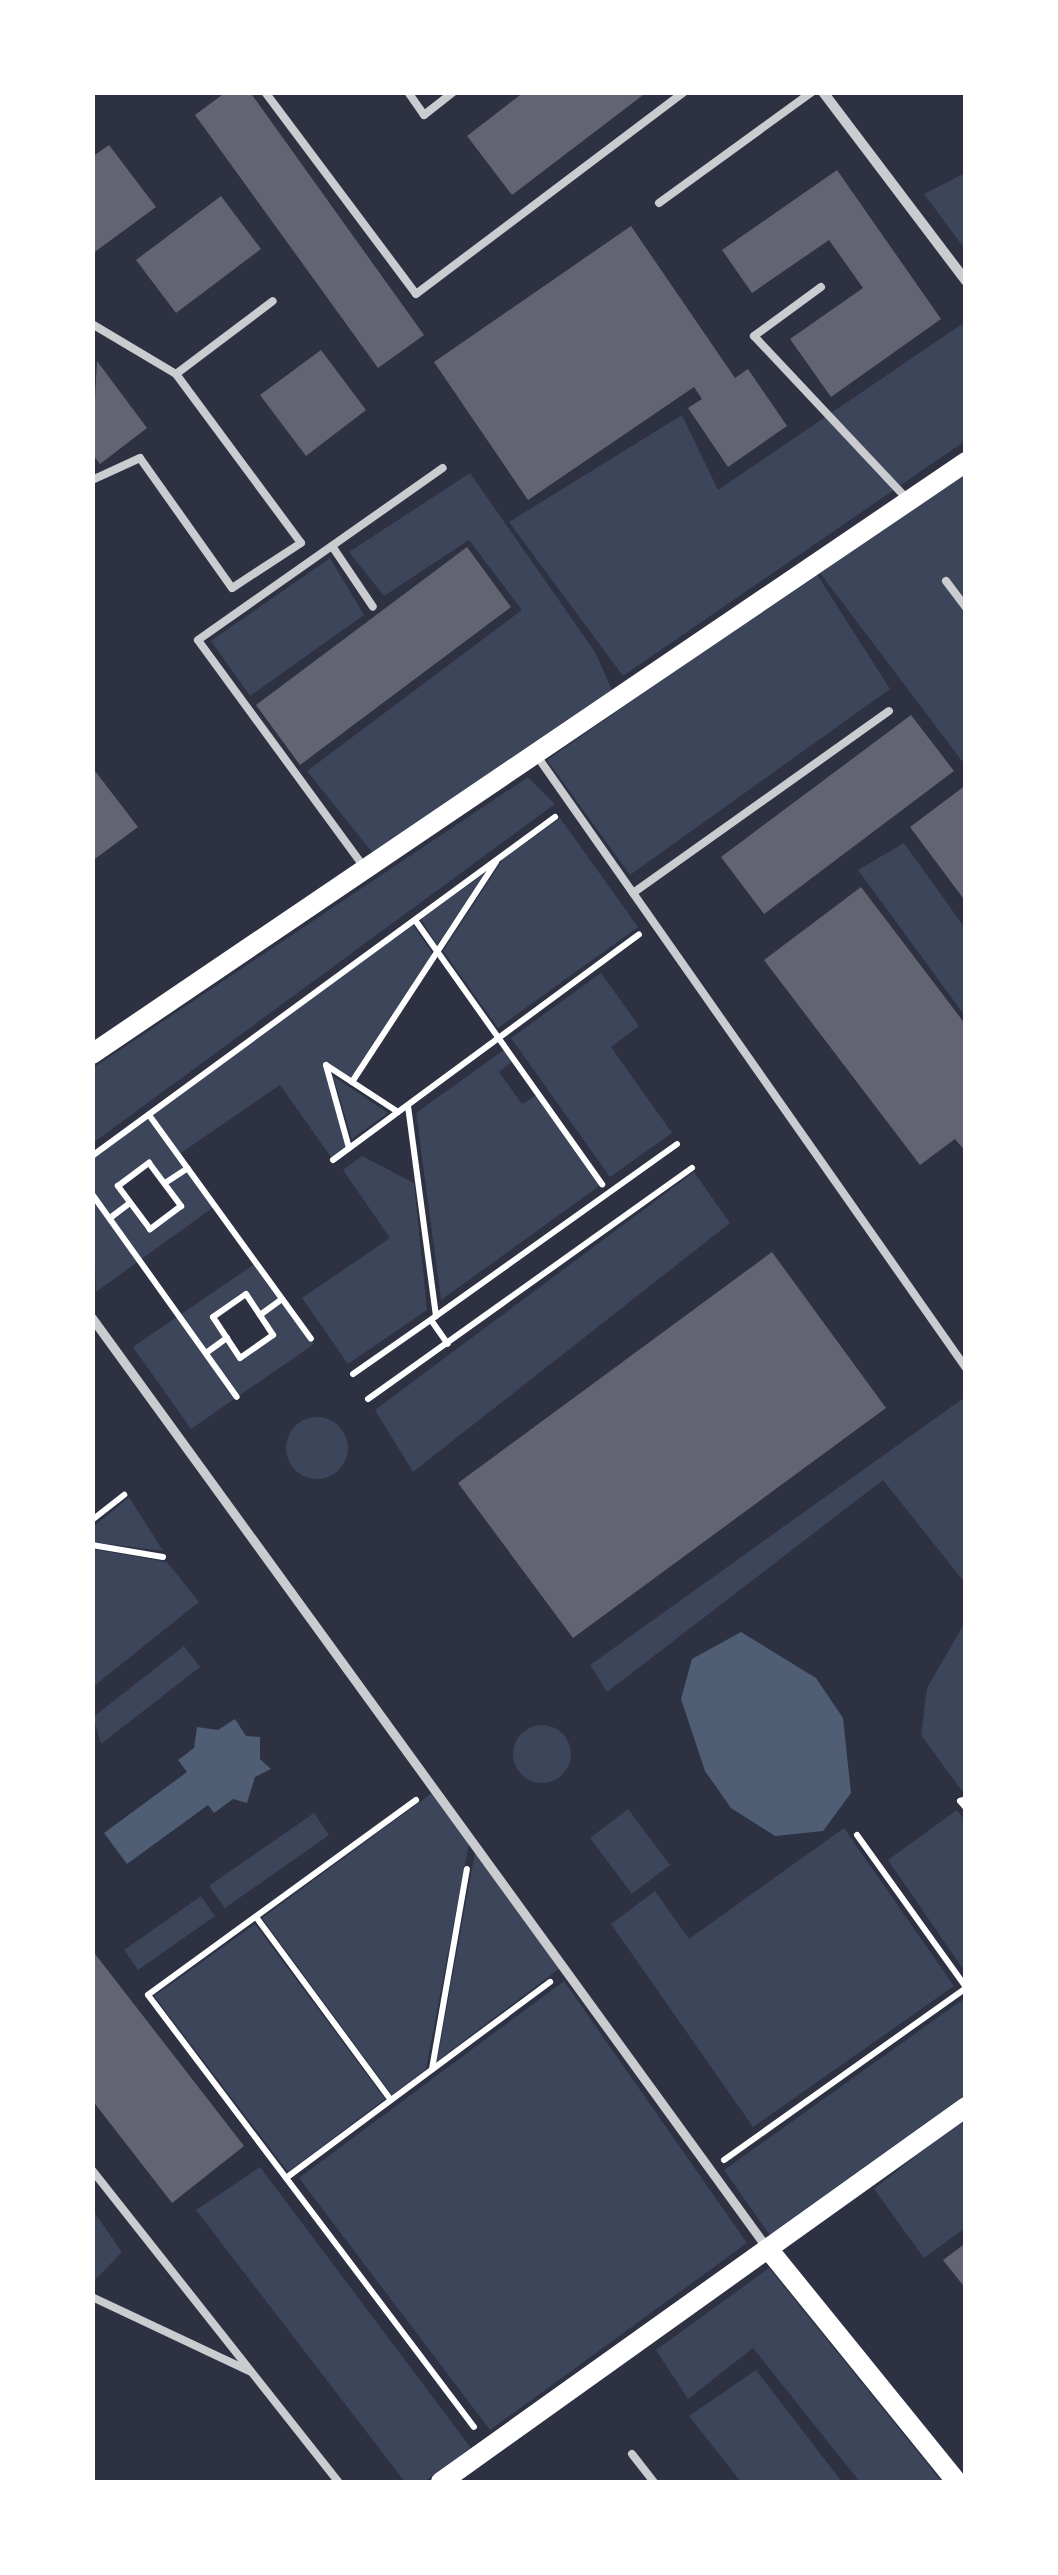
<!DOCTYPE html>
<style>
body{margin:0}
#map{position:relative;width:1058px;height:2575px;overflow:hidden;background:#2d3142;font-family:Georgia,serif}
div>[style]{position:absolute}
.green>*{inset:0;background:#3c4559}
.round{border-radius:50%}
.water>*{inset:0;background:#4f5d75}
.building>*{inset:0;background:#626471}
.path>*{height:6px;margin:-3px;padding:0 3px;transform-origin:3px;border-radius:3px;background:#fff}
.service>*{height:8px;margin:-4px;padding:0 4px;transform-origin:4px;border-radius:4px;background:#caccd0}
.pedestrian>*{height:9px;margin:-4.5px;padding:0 4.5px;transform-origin:4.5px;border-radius:4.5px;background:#caccd0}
.minor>*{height:10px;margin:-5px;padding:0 5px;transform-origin:5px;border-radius:5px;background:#caccd0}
.secondary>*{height:20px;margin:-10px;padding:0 10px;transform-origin:10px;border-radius:10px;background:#fff}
span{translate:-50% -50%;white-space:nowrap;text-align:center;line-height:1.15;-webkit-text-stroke:10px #fff;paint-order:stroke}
.frame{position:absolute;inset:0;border:95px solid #fff;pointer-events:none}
</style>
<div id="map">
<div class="green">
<i style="clip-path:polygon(965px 173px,965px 249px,924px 194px)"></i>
<i style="clip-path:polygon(965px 322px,965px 441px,623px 676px,509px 522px,682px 415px,718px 490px)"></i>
<i style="clip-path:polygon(965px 472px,965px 765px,820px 573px)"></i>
<i style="clip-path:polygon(470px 473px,595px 652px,612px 690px,372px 852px,307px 771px,522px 610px,469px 540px,384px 596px,349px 552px)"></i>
<i style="clip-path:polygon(330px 558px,364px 615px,250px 696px,211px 641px)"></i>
<i style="clip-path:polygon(816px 573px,890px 689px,630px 875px,547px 760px)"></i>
<i style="clip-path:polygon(528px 777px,555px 804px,93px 1143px,93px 1068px)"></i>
<i style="clip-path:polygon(560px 818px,638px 927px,498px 1028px,443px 951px,503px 859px)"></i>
<i style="clip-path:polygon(904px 843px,965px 928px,965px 1016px,858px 870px)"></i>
<i style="clip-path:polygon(487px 871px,437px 945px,421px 919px)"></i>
<i style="clip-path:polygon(evenodd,411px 922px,435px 957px,352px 1082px,328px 1066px,349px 1148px,333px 1160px,280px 1085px,178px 1155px,215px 1206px,96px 1292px,92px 1156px,411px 922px,149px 1163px,181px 1206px,150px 1228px,118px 1186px,149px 1163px)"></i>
<i style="clip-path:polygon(601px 973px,639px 1026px,611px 1047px,672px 1133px,610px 1177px,511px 1038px)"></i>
<i style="clip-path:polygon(505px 1049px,513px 1061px,499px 1072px,522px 1104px,538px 1094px,602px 1184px,441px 1300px,416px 1113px)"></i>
<i style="clip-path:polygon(333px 1076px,388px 1113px,352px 1139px)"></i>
<i style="clip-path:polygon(362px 1156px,414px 1183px,427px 1310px,348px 1364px,302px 1298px,390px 1238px,343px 1170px)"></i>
<i style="clip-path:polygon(694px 1172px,730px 1223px,413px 1472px,375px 1410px)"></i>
<i style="clip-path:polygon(evenodd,256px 1263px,314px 1344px,191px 1429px,133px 1347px,256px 1263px,246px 1295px,273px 1335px,240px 1357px,213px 1316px,246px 1295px)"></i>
<i style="clip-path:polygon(965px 1397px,965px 1583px,883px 1480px,607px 1692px,590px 1665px)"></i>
<i class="round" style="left:286px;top:1417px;width:62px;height:62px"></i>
<i style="clip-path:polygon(129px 1497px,163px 1551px,93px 1542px,93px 1527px)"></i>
<i style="clip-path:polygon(93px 1549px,167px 1562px,199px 1602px,93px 1687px)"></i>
<i style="clip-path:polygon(965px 1622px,966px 1790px,962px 1791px,921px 1735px,927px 1688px)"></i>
<i style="clip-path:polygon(184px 1646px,200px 1667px,101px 1744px,93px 1717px)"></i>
<i class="round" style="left:513px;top:1725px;width:58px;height:58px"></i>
<i style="clip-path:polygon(432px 1793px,470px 1838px,426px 2069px,392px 2095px,262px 1918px)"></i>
<i style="clip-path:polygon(628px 1809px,670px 1865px,632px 1894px,590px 1838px)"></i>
<i style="clip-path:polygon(957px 1810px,965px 1821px,965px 1972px,888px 1860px)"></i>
<i style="clip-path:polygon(314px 1813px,329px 1835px,225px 1908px,209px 1886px)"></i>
<i style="clip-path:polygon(844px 1828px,954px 1986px,753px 2127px,611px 1924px,655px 1891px,689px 1939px)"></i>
<i style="clip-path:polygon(475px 1852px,559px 1969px,437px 2061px)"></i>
<i style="clip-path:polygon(201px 1896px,215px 1916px,138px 1970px,124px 1950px)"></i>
<i style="clip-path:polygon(255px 1924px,385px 2099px,288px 2172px,154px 1996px)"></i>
<i style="clip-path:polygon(564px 1981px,747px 2243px,490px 2430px,299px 2178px)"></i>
<i style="clip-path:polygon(965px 1998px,965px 2095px,772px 2238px,724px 2170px)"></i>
<i style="clip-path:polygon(965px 2117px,965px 2228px,924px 2258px,874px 2189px)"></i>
<i style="clip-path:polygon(260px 2167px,471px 2448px,424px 2482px,405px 2482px,196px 2210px)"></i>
<i style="clip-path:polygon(92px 2209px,122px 2252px,93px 2282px,92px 2282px)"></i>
<i style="clip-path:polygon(769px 2268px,942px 2482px,860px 2482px,753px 2348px,688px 2399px,656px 2350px)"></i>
<i style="clip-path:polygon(756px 2370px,842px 2482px,741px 2482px,689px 2416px)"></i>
</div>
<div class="water">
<i style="clip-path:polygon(741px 1632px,816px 1678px,843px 1718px,851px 1793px,823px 1831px,775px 1836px,731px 1808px,705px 1771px,681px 1699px,692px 1659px)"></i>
<i style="clip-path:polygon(235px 1719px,246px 1736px,260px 1737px,260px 1759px,271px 1769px,255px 1777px,247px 1803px,233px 1799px,214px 1813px,208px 1805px,127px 1864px,104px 1833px,187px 1772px,178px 1760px,194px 1748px,197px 1727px,218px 1730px)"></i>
</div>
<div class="building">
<i style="clip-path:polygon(226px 92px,250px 92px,424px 335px,378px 368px,195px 115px)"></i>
<i style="clip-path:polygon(524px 92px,647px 92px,512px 195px,467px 136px)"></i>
<i style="clip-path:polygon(109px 145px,156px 207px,92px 254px,92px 157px)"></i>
<i style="clip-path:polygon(837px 170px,941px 319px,831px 397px,790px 339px,863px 288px,829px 240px,752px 293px,722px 250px)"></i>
<i style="clip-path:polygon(221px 196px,261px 249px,176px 313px,136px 260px)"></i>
<i style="clip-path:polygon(631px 226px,735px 378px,748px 369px,787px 426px,728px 467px,688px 408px,702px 399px,694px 387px,528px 500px,434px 362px)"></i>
<i style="clip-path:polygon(321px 350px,366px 410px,306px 456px,260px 395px)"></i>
<i style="clip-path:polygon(97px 361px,147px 428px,100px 464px,92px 454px)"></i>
<i style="clip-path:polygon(467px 547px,511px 607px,300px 765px,256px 705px)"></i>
<i style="clip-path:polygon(911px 715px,954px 771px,764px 914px,721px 857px)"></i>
<i style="clip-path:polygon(92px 767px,138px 827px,92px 861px)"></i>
<i style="clip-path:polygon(966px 785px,966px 902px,910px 827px)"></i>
<i style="clip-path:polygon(861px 887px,966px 1025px,966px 1152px,955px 1139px,920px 1165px,764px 960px)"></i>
<i style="clip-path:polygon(772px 1252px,886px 1408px,573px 1638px,458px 1483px)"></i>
<i style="clip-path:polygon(92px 1950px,244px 2146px,172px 2203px,92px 2100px)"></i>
<i style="clip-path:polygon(966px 2243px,966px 2289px,943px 2260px)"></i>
</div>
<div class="path">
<i style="left:415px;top:920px;width:324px;rotate:54.7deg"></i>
<i style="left:352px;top:1082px;width:263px;rotate:-56.8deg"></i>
<i style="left:149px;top:1115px;width:276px;rotate:54.1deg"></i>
<i style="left:349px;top:1148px;width:86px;rotate:-105.5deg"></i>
<i style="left:326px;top:1065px;width:86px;rotate:33.1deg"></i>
<i style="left:92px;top:1156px;width:574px;rotate:-36.21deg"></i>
<i style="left:333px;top:1160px;width:380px;rotate:-36.4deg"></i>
<i style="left:149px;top:1163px;width:54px;rotate:53.3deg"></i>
<i style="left:181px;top:1206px;width:39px;rotate:143deg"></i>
<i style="left:150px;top:1229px;width:54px;rotate:-126.7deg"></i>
<i style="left:118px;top:1186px;width:39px;rotate:-37deg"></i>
<i style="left:165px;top:1183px;width:27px;rotate:-33deg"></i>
<i style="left:92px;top:1194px;width:249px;rotate:54.5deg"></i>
<i style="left:110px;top:1218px;width:25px;rotate:-37deg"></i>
<i style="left:246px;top:1294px;width:49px;rotate:56.6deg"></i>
<i style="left:273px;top:1335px;width:40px;rotate:145.1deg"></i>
<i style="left:240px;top:1358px;width:49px;rotate:-123.4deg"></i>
<i style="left:213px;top:1317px;width:40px;rotate:-34.9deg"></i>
<i style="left:260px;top:1315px;width:27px;rotate:-36deg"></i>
<i style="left:436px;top:1316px;width:296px;rotate:-35.5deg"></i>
<i style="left:431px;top:1320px;width:29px;rotate:55deg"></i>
<i style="left:206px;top:1353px;width:26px;rotate:-36deg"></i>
<i style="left:353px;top:1374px;width:101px;rotate:-34.9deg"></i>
<i style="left:436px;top:1316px;width:212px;rotate:-97.6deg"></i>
<i style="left:368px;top:1399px;width:398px;rotate:-35.5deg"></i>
<i style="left:92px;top:1520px;width:41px;rotate:-38deg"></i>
<i style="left:92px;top:1545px;width:72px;rotate:9.6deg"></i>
<i style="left:966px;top:1799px;width:6px;rotate:162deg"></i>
<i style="left:960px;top:1801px;width:9px;rotate:49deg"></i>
<i style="left:416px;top:1800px;width:331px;rotate:144deg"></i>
<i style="left:148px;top:1995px;width:541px;rotate:52.96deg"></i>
<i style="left:857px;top:1835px;width:187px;rotate:54.4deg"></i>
<i style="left:256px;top:1917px;width:227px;rotate:53.6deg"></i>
<i style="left:432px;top:2069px;width:203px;rotate:-80.1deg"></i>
<i style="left:724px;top:2160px;width:297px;rotate:-35.4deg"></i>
<i style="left:286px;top:2178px;width:329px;rotate:-36.6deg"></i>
</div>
<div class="service">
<i style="left:265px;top:92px;width:252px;rotate:53.2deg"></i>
<i style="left:416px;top:294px;width:336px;rotate:-37deg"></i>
<i style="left:408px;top:92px;width:28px;rotate:55deg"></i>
<i style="left:424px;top:115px;width:37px;rotate:-38deg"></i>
<i style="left:659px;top:203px;width:189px;rotate:-36deg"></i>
<i style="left:821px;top:287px;width:83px;rotate:143.8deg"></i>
<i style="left:754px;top:336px;width:222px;rotate:46.8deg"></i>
<i style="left:92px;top:324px;width:98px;rotate:30.8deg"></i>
<i style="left:176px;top:374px;width:210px;rotate:53.5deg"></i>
<i style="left:301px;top:543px;width:82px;rotate:146.9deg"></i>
<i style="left:232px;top:588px;width:159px;rotate:-125.3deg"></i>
<i style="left:140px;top:458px;width:53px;rotate:155.4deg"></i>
<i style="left:176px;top:374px;width:121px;rotate:-37deg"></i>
<i style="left:332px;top:546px;width:73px;rotate:56.1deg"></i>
<i style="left:946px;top:581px;width:34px;rotate:53deg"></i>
<i style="left:537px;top:756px;width:747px;rotate:54.97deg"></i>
<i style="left:364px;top:867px;width:281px;rotate:-126.2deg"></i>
<i style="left:198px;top:640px;width:299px;rotate:-35.1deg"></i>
<i style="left:633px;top:893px;width:314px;rotate:-35.4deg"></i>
<i style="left:92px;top:2170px;width:397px;rotate:51.7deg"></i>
<i style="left:92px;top:2297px;width:174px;rotate:25.2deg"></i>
<i style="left:632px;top:2454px;width:36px;rotate:52deg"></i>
</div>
<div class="pedestrian">
<i style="left:92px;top:1318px;width:1149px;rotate:54.03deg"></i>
</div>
<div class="minor">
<i style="left:823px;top:92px;width:237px;rotate:52.9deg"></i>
</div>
<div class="secondary">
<i style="left:92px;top:1054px;width:1056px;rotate:-34.11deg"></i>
<i style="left:769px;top:2250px;width:299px;rotate:51deg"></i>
<i style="left:441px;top:2482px;width:645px;rotate:-35.54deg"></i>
</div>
<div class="frame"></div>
</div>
